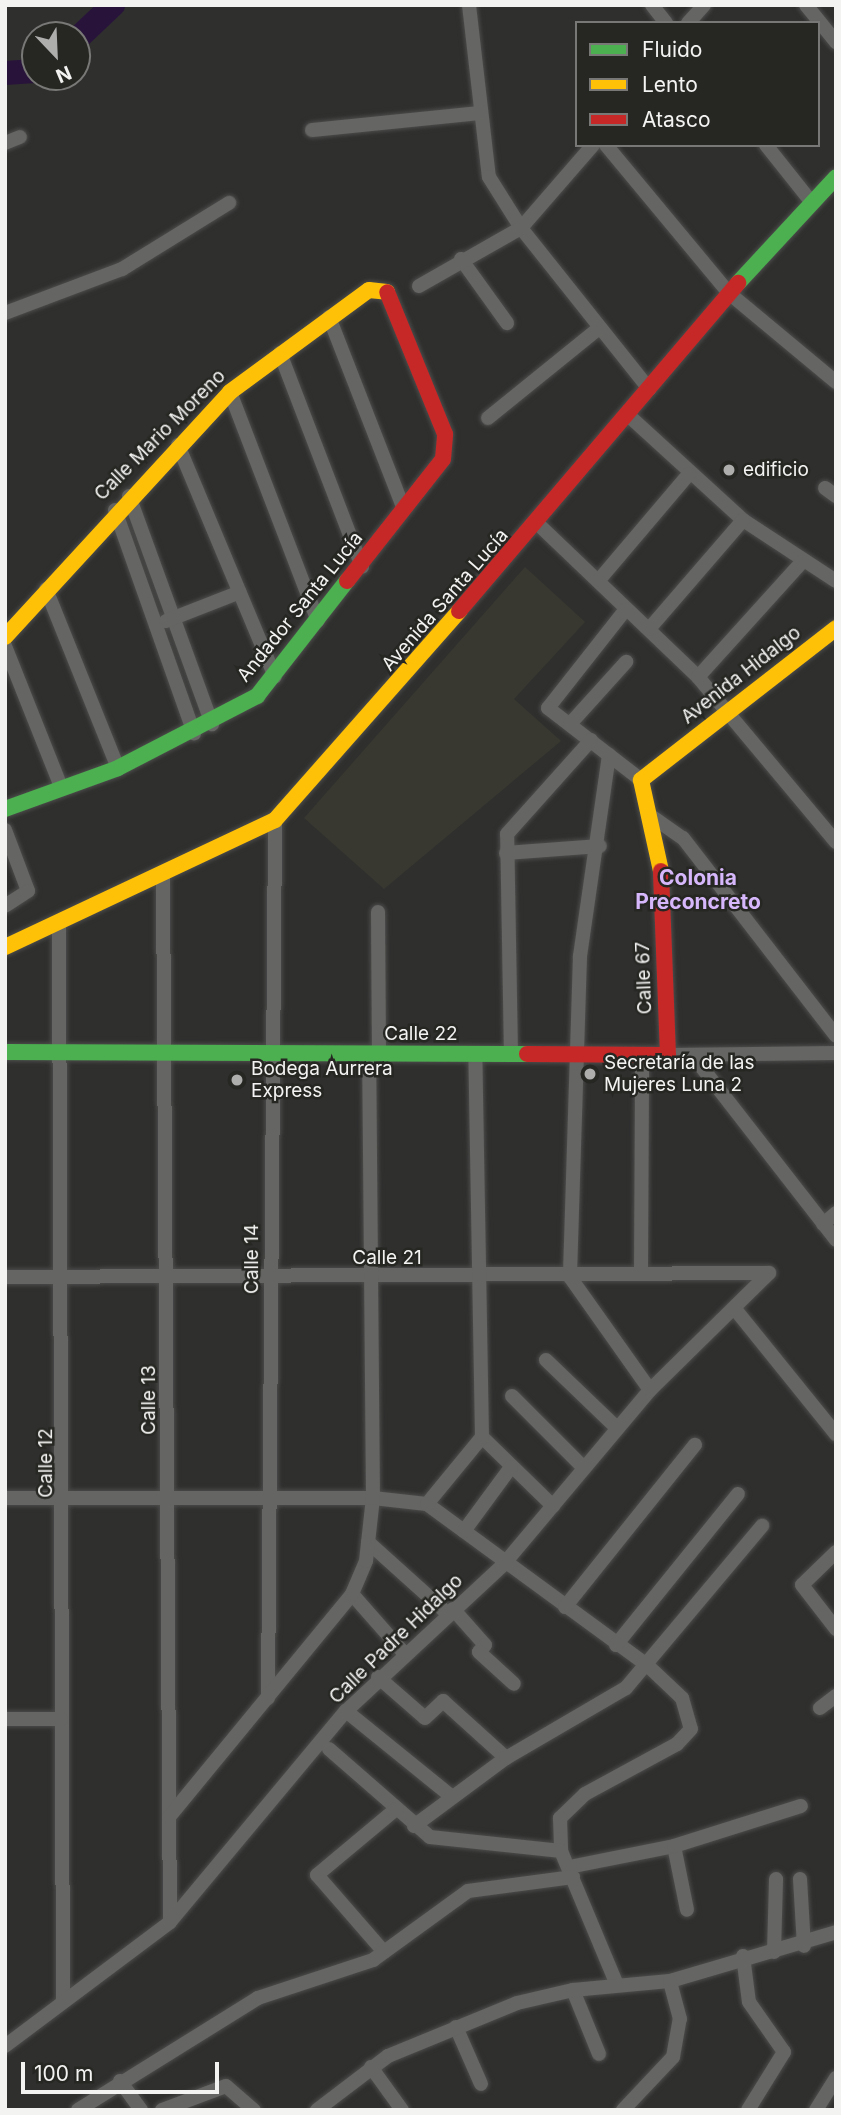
<!DOCTYPE html>
<meta charset="utf-8">
<style>
body{margin:0}
#map{position:relative;width:841px;height:2115px;overflow:hidden;background:#2f2f2e;font-family:Inter,sans-serif}
div>[style]{position:absolute}
.built>*{inset:0;background:#383830}
.river>*{height:24px;margin:-12px;padding:0 12px;transform-origin:12px;border-radius:12px;background:#28143a}
.roads{filter:drop-shadow(0 0 2px #4c4c4b) drop-shadow(0 0 2px #4c4c4b)}
.street>*{height:14px;margin:-7px;padding:0 7px;transform-origin:7px;border-radius:7px;background:#656563}
.fast>*{height:16px;margin:-8px;padding:0 8px;transform-origin:8px;border-radius:8px;background:#4caf50}
.slow>*{height:16px;margin:-8px;padding:0 8px;transform-origin:8px;border-radius:8px;background:#ffc107}
.jam>*{height:16px;margin:-8px;padding:0 8px;transform-origin:8px;border-radius:8px;background:#c62828}
.dots>*{width:19px;height:19px;translate:-50% -50%;box-sizing:border-box;border:4px solid #262623;border-radius:50%}
span{translate:-50% -50%;white-space:nowrap;text-align:center;line-height:1.15;-webkit-text-stroke:5px #262623;paint-order:stroke}
.street-label{font-size:19px;color:#f3f4f2}
.poi-label{font-size:19px;color:#f3f4f2}
.left{translate:0 -50%;text-align:left}
.neighbourhood-label{font-size:21px;color:#d7b7fb;font-weight:700}
.frame{position:absolute;inset:0;border:7px solid #f3f4f2;pointer-events:none}
.legend{position:absolute;left:575px;top:21px;width:245px;height:126px;box-sizing:border-box;background:#262623;border:2px solid #787876;margin:0;padding:9px 12px;list-style:none;font-size:21px;color:#f3f4f2}
.legend li{display:flex;align-items:center;gap:14px;height:35px}
.legend b{width:35px;border:2px solid #787876}
.north{position:absolute;left:21px;top:21px;width:70px;height:70px;box-sizing:border-box;background:#262623;border:2px solid #787876;border-radius:50%;rotate:157deg;font-size:19px;font-weight:700;line-height:28px;text-align:center;color:#f3f4f2}
.north::after{content:'';display:block;margin:auto;width:24px;height:32px;background:#aeafad;clip-path:polygon(50% 0,100% 100%,50% 72%,0 100%)}
.scale{position:absolute;left:21px;top:2062px;width:198px;height:32px;box-sizing:border-box;border:4px solid #f3f4f2;border-top:0;padding-left:9px;font-size:21px;line-height:24px;white-space:nowrap;color:#f3f4f2;-webkit-text-stroke:5px #262623;paint-order:stroke}
</style>
<div id="map">
<div class="built">
<i style="clip-path:polygon(525px 567px,585px 622px,514px 699px,561px 741px,384px 889px,304px 818px)"></i>
</div>
<div class="river">
<i style="left:77px;top:39px;width:50px;rotate:-43.4deg"></i>
<i style="left:5px;top:73px;width:30px;rotate:-4deg"></i>
</div>
<div class="roads">
<div class="street">
<i style="left:469px;top:5px;width:173px;rotate:83.4deg"></i>
<i style="left:489px;top:177px;width:60px;rotate:57.9deg"></i>
<i style="left:521px;top:228px;width:206px;rotate:51.5deg"></i>
<i style="left:652px;top:5px;width:23px;rotate:52deg"></i>
<i style="left:806px;top:5px;width:48px;rotate:51deg"></i>
<i style="left:688px;top:23px;width:24px;rotate:-48deg"></i>
<i style="left:312px;top:130px;width:169px;rotate:-5.8deg"></i>
<i style="left:5px;top:143px;width:16px;rotate:-22deg"></i>
<i style="left:606px;top:145px;width:192px;rotate:50.3deg"></i>
<i style="left:729px;top:293px;width:139px;rotate:39.8deg"></i>
<i style="left:766px;top:145px;width:69px;rotate:51.5deg"></i>
<i style="left:461px;top:259px;width:79px;rotate:54.3deg"></i>
<i style="left:419px;top:286px;width:117px;rotate:-29.6deg"></i>
<i style="left:521px;top:228px;width:110px;rotate:-49.1deg"></i>
<i style="left:5px;top:313px;width:125px;rotate:-20.6deg"></i>
<i style="left:122px;top:269px;width:126px;rotate:-31.7deg"></i>
<i style="left:329px;top:317px;width:206px;rotate:68.7deg"></i>
<i style="left:280px;top:353px;width:229px;rotate:69deg"></i>
<i style="left:230px;top:392px;width:245px;rotate:69deg"></i>
<i style="left:628px;top:415px;width:156px;rotate:42.4deg"></i>
<i style="left:743px;top:520px;width:111px;rotate:33.3deg"></i>
<i style="left:488px;top:418px;width:143px;rotate:-39deg"></i>
<i style="left:178px;top:445px;width:251px;rotate:67.3deg"></i>
<i style="left:825px;top:488px;width:14px;rotate:36deg"></i>
<i style="left:129px;top:496px;width:243px;rotate:70deg"></i>
<i style="left:115px;top:510px;width:237px;rotate:70.5deg"></i>
<i style="left:538px;top:524px;width:221px;rotate:43.7deg"></i>
<i style="left:698px;top:677px;width:215px;rotate:50.1deg"></i>
<i style="left:599px;top:580px;width:139px;rotate:-49.7deg"></i>
<i style="left:46px;top:589px;width:193px;rotate:68.1deg"></i>
<i style="left:626px;top:609px;width:126px;rotate:128.2deg"></i>
<i style="left:548px;top:708px;width:118px;rotate:37.7deg"></i>
<i style="left:166px;top:621px;width:79px;rotate:-21.4deg"></i>
<i style="left:649px;top:629px;width:144px;rotate:-49.2deg"></i>
<i style="left:5px;top:646px;width:152px;rotate:68.3deg"></i>
<i style="left:698px;top:677px;width:155px;rotate:-47.9deg"></i>
<i style="left:570px;top:724px;width:84px;rotate:-47.9deg"></i>
<i style="left:609px;top:755px;width:203px;rotate:98.2deg"></i>
<i style="left:580px;top:956px;width:321px;rotate:91.8deg"></i>
<i style="left:570px;top:1277px;width:138px;rotate:54.7deg"></i>
<i style="left:651px;top:816px;width:39px;rotate:35deg"></i>
<i style="left:683px;top:838px;width:250px;rotate:52.3deg"></i>
<i style="left:5px;top:830px;width:65px;rotate:69.3deg"></i>
<i style="left:28px;top:891px;width:27px;rotate:147deg"></i>
<i style="left:506px;top:853px;width:94px;rotate:-4.3deg"></i>
<i style="left:163px;top:878px;width:1044px;rotate:89.62deg"></i>
<i style="left:378px;top:912px;width:142px;rotate:89.6deg"></i>
<i style="left:59px;top:924px;width:1078px;rotate:89.79deg"></i>
<i style="left:511px;top:1055px;width:221px;rotate:-91deg"></i>
<i style="left:507px;top:834px;width:126px;rotate:-48.2deg"></i>
<i style="left:668px;top:1055px;width:168px;rotate:-0.7deg"></i>
<i style="left:693px;top:1056px;width:233px;rotate:52.1deg"></i>
<i style="left:823px;top:1224px;width:17px;rotate:-40deg"></i>
<i style="left:641px;top:1272px;width:216px;rotate:-89.7deg"></i>
<i style="left:5px;top:1277px;width:764px;rotate:-0.3deg"></i>
<i style="left:735px;top:1309px;width:161px;rotate:51.1deg"></i>
<i style="left:546px;top:1360px;width:98px;rotate:43.8deg"></i>
<i style="left:512px;top:1396px;width:100px;rotate:45deg"></i>
<i style="left:482px;top:1437px;width:99px;rotate:44.2deg"></i>
<i style="left:5px;top:1498px;width:368px"></i>
<i style="left:373px;top:1498px;width:54px;rotate:6.3deg"></i>
<i style="left:427px;top:1504px;width:271px;rotate:36.2deg"></i>
<i style="left:646px;top:1664px;width:50px;rotate:43.4deg"></i>
<i style="left:682px;top:1698px;width:32px;rotate:74deg"></i>
<i style="left:691px;top:1729px;width:21px;rotate:133deg"></i>
<i style="left:677px;top:1744px;width:105px;rotate:151.5deg"></i>
<i style="left:585px;top:1794px;width:35px;rotate:136deg"></i>
<i style="left:560px;top:1818px;width:33px;rotate:88deg"></i>
<i style="left:561px;top:1851px;width:145px;rotate:67.3deg"></i>
<i style="left:427px;top:1504px;width:87px;rotate:-50.6deg"></i>
<i style="left:482px;top:1437px;width:382px;rotate:-91deg"></i>
<i style="left:464px;top:1531px;width:79px;rotate:-53.7deg"></i>
<i style="left:368px;top:1542px;width:108px;rotate:42deg"></i>
<i style="left:836px;top:1552px;width:47px;rotate:135.9deg"></i>
<i style="left:802px;top:1585px;width:56px;rotate:52.3deg"></i>
<i style="left:352px;top:1594px;width:79px;rotate:48.6deg"></i>
<i style="left:565px;top:1607px;width:208px;rotate:-51.3deg"></i>
<i style="left:453px;top:1609px;width:48px;rotate:48.4deg"></i>
<i style="left:485px;top:1645px;width:9px;rotate:131deg"></i>
<i style="left:479px;top:1652px;width:47px;rotate:42.4deg"></i>
<i style="left:616px;top:1645px;width:194px;rotate:-51.1deg"></i>
<i style="left:378px;top:1677px;width:62px;rotate:41.1deg"></i>
<i style="left:425px;top:1718px;width:25px;rotate:-43deg"></i>
<i style="left:443px;top:1701px;width:85px;rotate:42.1deg"></i>
<i style="left:268px;top:1698px;width:878px;rotate:-89.54deg"></i>
<i style="left:820px;top:1708px;width:20px;rotate:-37deg"></i>
<i style="left:346px;top:1711px;width:135px;rotate:39deg"></i>
<i style="left:5px;top:1719px;width:56px"></i>
<i style="left:329px;top:1749px;width:134px;rotate:41.1deg"></i>
<i style="left:430px;top:1837px;width:132px;rotate:6.1deg"></i>
<i style="left:169px;top:1817px;width:288px;rotate:-50.6deg"></i>
<i style="left:352px;top:1594px;width:36px;rotate:-67deg"></i>
<i style="left:366px;top:1561px;width:63px;rotate:-83.7deg"></i>
<i style="left:373px;top:1498px;width:444px;rotate:-90.5deg"></i>
<i style="left:414px;top:1826px;width:114px;rotate:-36.5deg"></i>
<i style="left:506px;top:1758px;width:139px;rotate:-30.3deg"></i>
<i style="left:626px;top:1688px;width:212px;rotate:-50deg"></i>
<i style="left:674px;top:1846px;width:65px;rotate:78.5deg"></i>
<i style="left:569px;top:1867px;width:107px;rotate:-11.3deg"></i>
<i style="left:674px;top:1846px;width:133px;rotate:-17.5deg"></i>
<i style="left:800px;top:1879px;width:67px;rotate:86.6deg"></i>
<i style="left:384px;top:1952px;width:102px;rotate:-131deg"></i>
<i style="left:317px;top:1875px;width:104px;rotate:-39.9deg"></i>
<i style="left:774px;top:1952px;width:73px;rotate:-88.4deg"></i>
<i style="left:743px;top:1956px;width:46px;rotate:82.6deg"></i>
<i style="left:749px;top:2002px;width:61px;rotate:55deg"></i>
<i style="left:784px;top:2052px;width:68px;rotate:121.8deg"></i>
<i style="left:573px;top:1990px;width:69px;rotate:67.9deg"></i>
<i style="left:456px;top:2027px;width:62px;rotate:66.3deg"></i>
<i style="left:5px;top:2046px;width:206px;rotate:-36.9deg"></i>
<i style="left:170px;top:1922px;width:275px;rotate:-50.2deg"></i>
<i style="left:346px;top:1711px;width:216px;rotate:-42.9deg"></i>
<i style="left:504px;top:1564px;width:227px;rotate:-50deg"></i>
<i style="left:650px;top:1390px;width:167px;rotate:-44.5deg"></i>
<i style="left:371px;top:2067px;width:53px;rotate:54.2deg"></i>
<i style="left:120px;top:2081px;width:36px;rotate:54deg"></i>
<i style="left:78px;top:2110px;width:212px;rotate:-31.9deg"></i>
<i style="left:258px;top:1998px;width:121px;rotate:-18.3deg"></i>
<i style="left:373px;top:1960px;width:117px;rotate:-36deg"></i>
<i style="left:468px;top:1891px;width:106px;rotate:-7.6deg"></i>
<i style="left:162px;top:2110px;width:68px;rotate:-20.6deg"></i>
<i style="left:226px;top:2086px;width:37px;rotate:41deg"></i>
<i style="left:317px;top:2110px;width:89px;rotate:-37.3deg"></i>
<i style="left:388px;top:2056px;width:139px;rotate:-22.3deg"></i>
<i style="left:517px;top:2003px;width:57px;rotate:-13.1deg"></i>
<i style="left:573px;top:1990px;width:97px;rotate:-5.3deg"></i>
<i style="left:670px;top:1981px;width:173px;rotate:-16.4deg"></i>
<i style="left:623px;top:2110px;width:73px;rotate:-46.7deg"></i>
<i style="left:673px;top:2057px;width:39px;rotate:-80deg"></i>
<i style="left:680px;top:2019px;width:39px;rotate:-105deg"></i>
<i style="left:816px;top:2110px;width:38px;rotate:-58deg"></i>
</div>
<div class="fast">
<i style="left:738px;top:283px;width:144px;rotate:-47.2deg"></i>
<i style="left:5px;top:809px;width:120px;rotate:-19.9deg"></i>
<i style="left:118px;top:768px;width:157px;rotate:-27.4deg"></i>
<i style="left:257px;top:696px;width:146px;rotate:-52deg"></i>
<i style="left:5px;top:1052px;width:522px;rotate:0.22deg"></i>
</div>
<div class="slow">
<i style="left:5px;top:637px;width:333px;rotate:-47.4deg"></i>
<i style="left:230px;top:392px;width:172px;rotate:-36.3deg"></i>
<i style="left:369px;top:290px;width:18px;rotate:6deg"></i>
<i style="left:661px;top:871px;width:93px;rotate:-102.4deg"></i>
<i style="left:641px;top:780px;width:247px;rotate:-37.9deg"></i>
<i style="left:5px;top:947px;width:298px;rotate:-25.2deg"></i>
<i style="left:275px;top:820px;width:278px;rotate:-48.6deg"></i>
</div>
<div class="jam">
<i style="left:347px;top:581px;width:155px;rotate:-51.8deg"></i>
<i style="left:443px;top:459px;width:25px;rotate:-85deg"></i>
<i style="left:445px;top:434px;width:153px;rotate:-112.2deg"></i>
<i style="left:459px;top:611px;width:431px;rotate:-49.6deg"></i>
<i style="left:527px;top:1054px;width:141px;rotate:0.4deg"></i>
<i style="left:668px;top:1055px;width:184px;rotate:-92.2deg"></i>
</div>
</div>
<div class="dots">
<i style="left:729px;top:470px;background:#aeafad"></i>
<i style="left:590px;top:1074px;background:#aeafad"></i>
<i style="left:237px;top:1080px;background:#aeafad"></i>
</div>
<div class="street-label">
<span style="left:160px;top:435px;rotate:-45deg">Calle Mario Moreno</span>
<span style="left:445px;top:600px;rotate:-49deg">Avenida Santa Lucía</span>
<span style="left:300px;top:607px;rotate:-51deg">Andador Santa Lucía</span>
<span style="left:741px;top:675px;rotate:-38deg">Avenida Hidalgo</span>
<span style="left:644px;top:978px;rotate:-92deg">Calle 67</span>
<span style="left:421px;top:1034px">Calle 22</span>
<span style="left:387px;top:1258px">Calle 21</span>
<span style="left:252px;top:1259px;rotate:-90deg">Calle 14</span>
<span style="left:149px;top:1400px;rotate:-90deg">Calle 13</span>
<span style="left:46px;top:1463px;rotate:-90deg">Calle 12</span>
<span style="left:396px;top:1639px;rotate:-44deg">Calle Padre Hidalgo</span>
</div>
<div class="poi-label">
<span class="left" style="left:743px;top:470px">edificio</span>
<span class="left" style="left:604px;top:1074px">Secretaría de las<br>Mujeres Luna 2</span>
<span class="left" style="left:251px;top:1080px">Bodega Aurrera<br>Express</span>
</div>
<div class="neighbourhood-label">
<span style="left:698px;top:890px">Colonia<br>Preconcreto</span>
</div>
<div class="frame"></div>
<ul class="legend">
<li><b style="height:9px;background:#4caf50"></b>Fluido</li>
<li><b style="height:9px;background:#ffc107"></b>Lento</li>
<li><b style="height:9px;background:#c62828"></b>Atasco</li>
</ul>
<div class="north">N</div>
<div class="scale">100 m</div>
</div>
